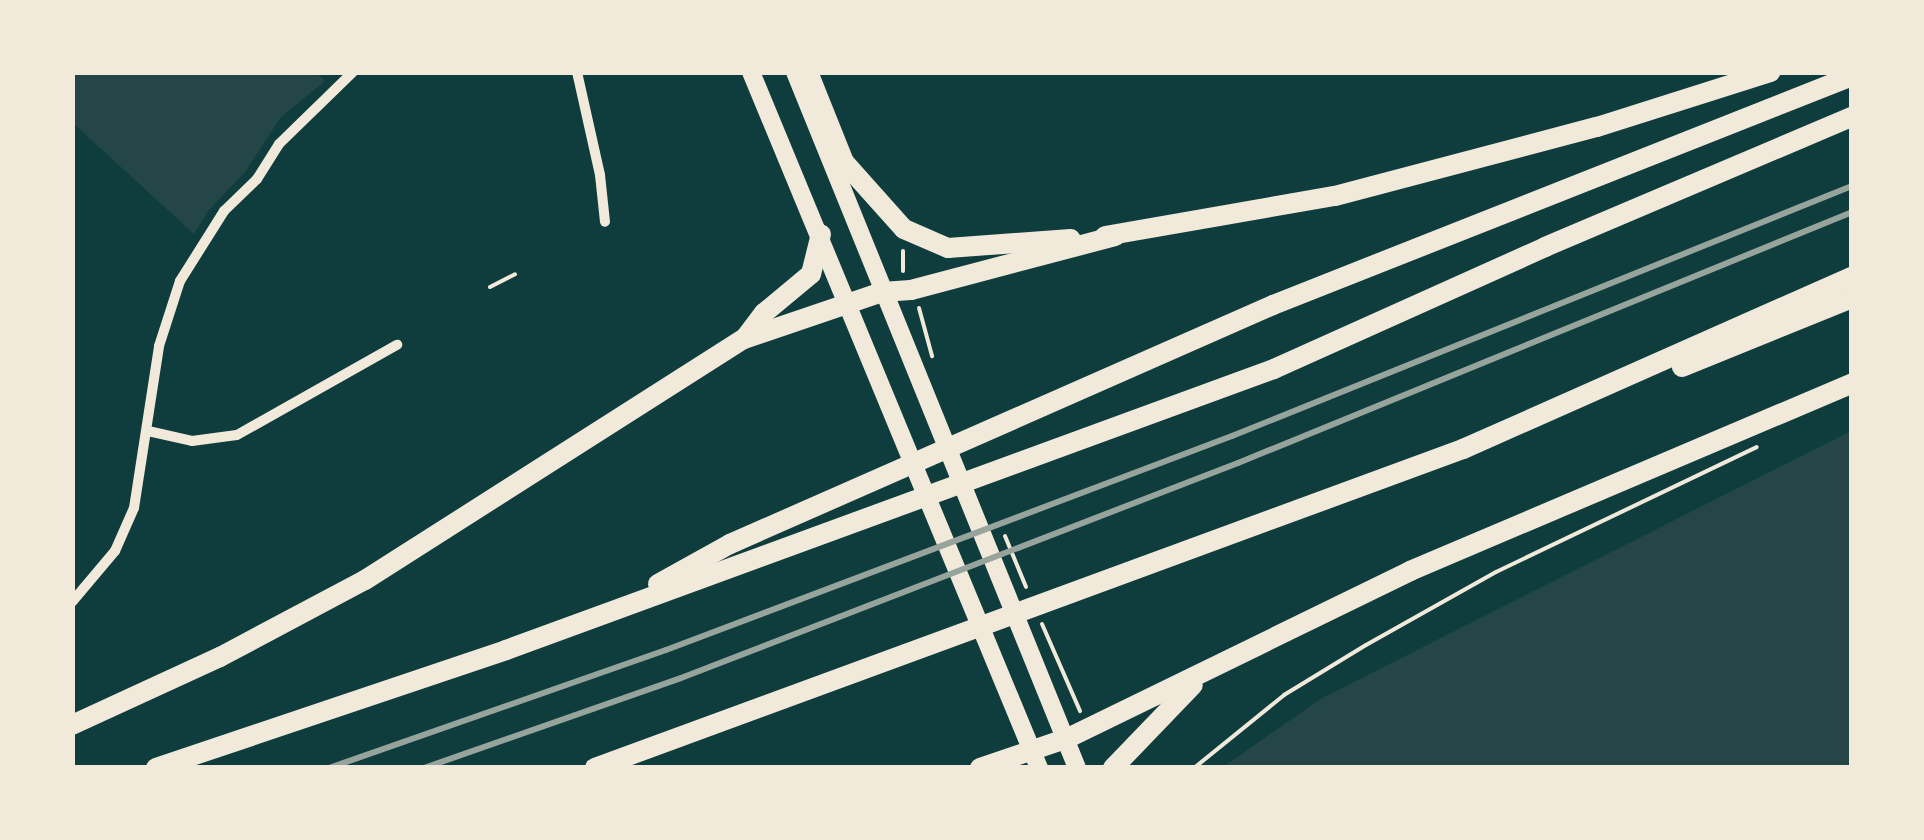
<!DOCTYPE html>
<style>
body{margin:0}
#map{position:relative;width:1924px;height:840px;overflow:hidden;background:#0f3d3e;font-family:"Asap Condensed",sans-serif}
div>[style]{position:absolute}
.green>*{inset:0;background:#244646}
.path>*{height:4px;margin:-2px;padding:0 2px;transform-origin:2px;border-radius:2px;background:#f1e9da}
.minor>*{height:10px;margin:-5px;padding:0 5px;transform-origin:5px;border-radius:5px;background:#f1e9da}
.primary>*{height:18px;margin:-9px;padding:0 9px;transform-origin:9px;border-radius:9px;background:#f1e9da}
.motorway>*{height:20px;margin:-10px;padding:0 10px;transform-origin:10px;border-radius:10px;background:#f1e9da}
.rail>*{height:6px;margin:-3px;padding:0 3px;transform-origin:3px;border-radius:3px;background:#97a49c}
span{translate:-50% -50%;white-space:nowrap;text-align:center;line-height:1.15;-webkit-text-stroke:8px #f1e9da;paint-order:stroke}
.frame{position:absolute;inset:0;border:75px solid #f1e9da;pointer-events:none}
</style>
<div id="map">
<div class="green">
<i style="clip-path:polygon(315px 72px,325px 81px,281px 117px,245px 172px,208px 211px,194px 234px,73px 123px,73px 73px)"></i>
<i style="clip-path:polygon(1851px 431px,1851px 767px,1223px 767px,1322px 698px)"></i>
</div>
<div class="path">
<i style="left:903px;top:271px;width:20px;rotate:-90deg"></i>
<i style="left:490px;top:287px;width:28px;rotate:-27deg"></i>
<i style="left:919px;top:308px;width:50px;rotate:74.8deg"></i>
<i style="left:1005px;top:536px;width:55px;rotate:67.6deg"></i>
<i style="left:1042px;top:624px;width:95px;rotate:66.4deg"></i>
<i style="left:1194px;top:768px;width:116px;rotate:-39deg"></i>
<i style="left:1284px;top:695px;width:96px;rotate:-31.4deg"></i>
<i style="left:1366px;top:645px;width:149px;rotate:-29.3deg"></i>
<i style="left:1496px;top:572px;width:289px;rotate:-25.6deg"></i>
</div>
<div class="minor">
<i style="left:577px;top:72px;width:106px;rotate:77.4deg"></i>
<i style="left:600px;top:175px;width:47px;rotate:83.9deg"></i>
<i style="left:148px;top:431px;width:45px;rotate:12.8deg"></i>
<i style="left:192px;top:441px;width:45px;rotate:-7.6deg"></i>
<i style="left:237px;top:435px;width:184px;rotate:-29.4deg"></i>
<i style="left:72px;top:602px;width:67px;rotate:-49.9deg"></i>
<i style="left:115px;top:551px;width:47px;rotate:-66.2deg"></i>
<i style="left:134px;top:508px;width:164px;rotate:-81.2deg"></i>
<i style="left:159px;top:346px;width:68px;rotate:-72.1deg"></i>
<i style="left:180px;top:281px;width:83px;rotate:-57.8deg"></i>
<i style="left:224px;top:211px;width:46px;rotate:-44.1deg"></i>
<i style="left:257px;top:179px;width:41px;rotate:-57.8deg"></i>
<i style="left:279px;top:144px;width:103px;rotate:-44.2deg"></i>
</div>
<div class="primary">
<i style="left:751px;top:72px;width:753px;rotate:67.52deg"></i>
<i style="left:795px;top:72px;width:751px;rotate:67.94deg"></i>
</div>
<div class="motorway">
<i style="left:808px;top:72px;width:97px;rotate:68.2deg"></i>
<i style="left:844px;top:162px;width:90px;rotate:48.2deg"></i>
<i style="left:904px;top:229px;width:48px;rotate:23.4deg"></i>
<i style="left:948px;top:248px;width:123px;rotate:-4.2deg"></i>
<i style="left:1105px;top:236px;width:233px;rotate:-9.9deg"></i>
<i style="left:1335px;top:196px;width:271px;rotate:-14.8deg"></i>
<i style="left:1597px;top:127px;width:182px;rotate:-17.6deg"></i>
<i style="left:745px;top:338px;width:31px;rotate:-53deg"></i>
<i style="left:764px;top:313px;width:61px;rotate:-39.7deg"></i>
<i style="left:811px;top:274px;width:41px;rotate:-76deg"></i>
<i style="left:1682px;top:367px;width:183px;rotate:-22.1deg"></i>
<i style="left:658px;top:584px;width:82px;rotate:-29.1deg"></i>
<i style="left:730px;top:544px;width:593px;rotate:-23.76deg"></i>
<i style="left:1273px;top:305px;width:623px;rotate:-21.58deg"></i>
<i style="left:72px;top:725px;width:163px;rotate:-24.7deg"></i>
<i style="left:220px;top:657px;width:164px;rotate:-28deg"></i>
<i style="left:365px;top:580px;width:449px;rotate:-32.5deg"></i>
<i style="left:744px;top:339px;width:146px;rotate:-18.8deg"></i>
<i style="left:882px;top:292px;width:29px;rotate:-4deg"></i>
<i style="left:911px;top:290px;width:211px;rotate:-14.8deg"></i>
<i style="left:156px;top:768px;width:369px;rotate:-18.6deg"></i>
<i style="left:506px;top:650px;width:818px;rotate:-20.1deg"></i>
<i style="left:1274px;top:369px;width:297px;rotate:-24.2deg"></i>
<i style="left:1545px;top:247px;width:333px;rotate:-23deg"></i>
<i style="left:595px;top:768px;width:925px;rotate:-20.18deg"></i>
<i style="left:1463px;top:449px;width:425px;rotate:-23.9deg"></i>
<i style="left:980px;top:768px;width:93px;rotate:-18.8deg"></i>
<i style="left:1068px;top:738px;width:381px;rotate:-26deg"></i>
<i style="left:1410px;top:571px;width:480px;rotate:-23deg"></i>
<i style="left:1113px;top:768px;width:115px;rotate:-46.1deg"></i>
</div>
<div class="rail">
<i style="left:329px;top:768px;width:357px;rotate:-19.3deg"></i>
<i style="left:666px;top:650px;width:605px;rotate:-20.71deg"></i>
<i style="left:1232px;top:436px;width:669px;rotate:-21.96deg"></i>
<i style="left:424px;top:768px;width:272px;rotate:-19.3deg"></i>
<i style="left:681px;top:678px;width:597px;rotate:-21.11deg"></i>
<i style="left:1238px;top:463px;width:663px;rotate:-22.23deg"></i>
</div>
<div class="frame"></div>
</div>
